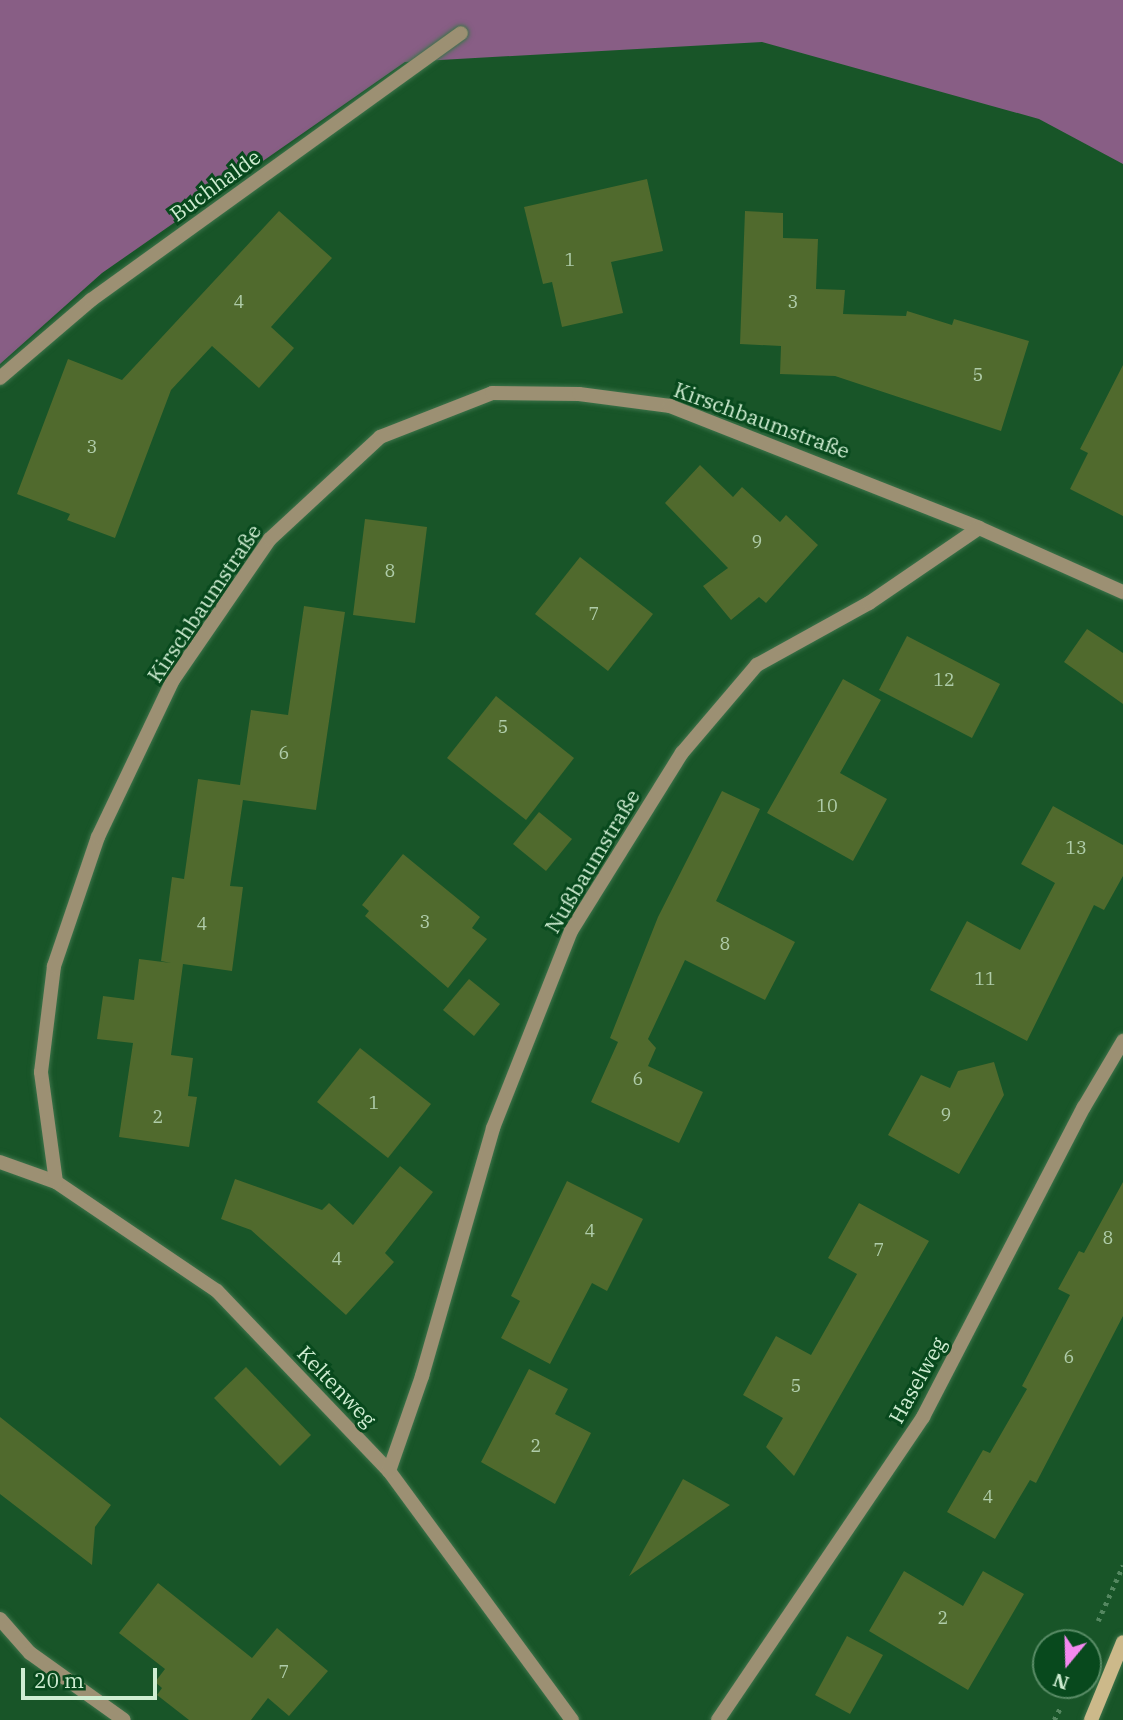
<!DOCTYPE html>
<meta charset="utf-8">
<style>
body{margin:0}
#map{position:relative;width:1123px;height:1720px;overflow:hidden;background:#185528;font-family:"IBM Plex Serif",serif}
div>[style]{position:absolute}
.green>*{inset:0;background:#885e85}
.building>*{inset:0;background:#506a2d}
.path>*{height:4.5px;margin-top:-2.25px;transform-origin:0;background:repeating-linear-gradient(90deg,#548760 0 3.5px,transparent 0 8.5px)}
.roads{filter:drop-shadow(0 0 2px #3d734a) drop-shadow(0 0 2px #3d734a)}
.minor>*{height:14px;margin:-7px;padding:0 7px;transform-origin:7px;border-radius:7px;background:#9c9073}
.secondary>*{height:14px;margin:-7px;padding:0 7px;transform-origin:7px;border-radius:7px;background:#ccb98a}
span{translate:-50% -50%;white-space:nowrap;text-align:center;line-height:1.15;-webkit-text-stroke:6px #08491d;paint-order:stroke}
.number-label{font-size:18px;color:#afcca9}
.number-label span{-webkit-text-stroke-width:0}
.street-label{font-size:21px;color:#cfedd2}
.north{position:absolute;left:1032px;top:1629px;width:70px;height:70px;box-sizing:border-box;background:#08491d;border:2px solid #588b65;border-radius:50%;rotate:199deg;font-size:19px;font-weight:700;line-height:28px;text-align:center;color:#cfedd2}
.north::after{content:'';display:block;margin:auto;width:24px;height:32px;background:#f489f0;clip-path:polygon(50% 0,100% 100%,50% 72%,0 100%)}
.scale{position:absolute;left:21px;top:1668px;width:136px;height:32px;box-sizing:border-box;border:4px solid #cfedd2;border-top:0;padding-left:9px;font-size:21px;line-height:24px;white-space:nowrap;color:#cfedd2;-webkit-text-stroke:5px #08491d;paint-order:stroke}
</style>
<div id="map">
<div class="green">
<i style="clip-path:polygon(0 0,1123px 0,1123px 164px,1039px 119px,762px 42px,405px 62px,102px 273px,0 364px)"></i>
</div>
<div class="building">
<i style="clip-path:polygon(647px 179px,663px 251px,611px 262px,623px 313px,562px 327px,552px 282px,543px 284px,524px 207px)"></i>
<i style="clip-path:polygon(279px 211px,332px 258px,271px 327px,294px 348px,259px 388px,212px 346px,171px 390px,115px 538px,67px 520px,70px 514px,17px 494px,68px 359px,122px 380px)"></i>
<i style="clip-path:polygon(745px 211px,783px 213px,783px 238px,818px 239px,816px 289px,845px 290px,843px 314px,906px 316px,907px 311px,952px 325px,954px 319px,1029px 341px,1001px 431px,835px 376px,780px 374px,781px 346px,740px 344px)"></i>
<i style="clip-path:polygon(1123px 365px,1123px 516px,1070px 489px,1088px 453px,1080px 449px)"></i>
<i style="clip-path:polygon(700px 465px,733px 497px,742px 487px,780px 522px,786px 515px,818px 545px,766px 603px,759px 597px,731px 620px,703px 586px,728px 568px,665px 503px)"></i>
<i style="clip-path:polygon(365px 519px,427px 527px,415px 623px,353px 615px)"></i>
<i style="clip-path:polygon(580px 557px,653px 614px,608px 671px,535px 614px)"></i>
<i style="clip-path:polygon(304px 606px,345px 612px,316px 810px,243px 800px,230px 886px,243px 887px,232px 971px,183px 964px,171px 1055px,193px 1058px,188px 1096px,197px 1097px,189px 1147px,119px 1137px,133px 1043px,97px 1039px,103px 996px,134px 1000px,139px 959px,171px 963px,161px 961px,172px 877px,184px 879px,198px 779px,240px 785px,251px 710px,288px 715px)"></i>
<i style="clip-path:polygon(1087px 629px,1123px 653px,1123px 704px,1064px 662px)"></i>
<i style="clip-path:polygon(907px 636px,1000px 684px,972px 738px,879px 690px)"></i>
<i style="clip-path:polygon(843px 679px,881px 700px,840px 773px,887px 799px,853px 861px,767px 813px)"></i>
<i style="clip-path:polygon(496px 696px,574px 758px,526px 820px,447px 758px)"></i>
<i style="clip-path:polygon(722px 791px,760px 809px,716px 901px,795px 942px,765px 1000px,685px 960px,648px 1039px,656px 1048px,648px 1066px,703px 1092px,679px 1143px,591px 1102px,618px 1042px,610px 1038px,658px 917px)"></i>
<i style="clip-path:polygon(1053px 806px,1123px 845px,1123px 876px,1104px 910px,1094px 905px,1027px 1041px,930px 990px,967px 921px,1020px 950px,1055px 883px,1021px 864px)"></i>
<i style="clip-path:polygon(539px 812px,572px 839px,546px 871px,513px 844px)"></i>
<i style="clip-path:polygon(403px 854px,480px 917px,472px 928px,487px 939px,448px 988px,365px 916px,369px 911px,362px 905px)"></i>
<i style="clip-path:polygon(469px 979px,500px 1004px,474px 1036px,443px 1010px)"></i>
<i style="clip-path:polygon(360px 1048px,431px 1104px,388px 1158px,317px 1102px)"></i>
<i style="clip-path:polygon(994px 1062px,1004px 1095px,959px 1174px,888px 1135px,921px 1075px,950px 1088px,958px 1071px)"></i>
<i style="clip-path:polygon(400px 1166px,433px 1192px,385px 1253px,394px 1262px,346px 1315px,251px 1230px,221px 1219px,235px 1179px,322px 1210px,329px 1203px,353px 1225px)"></i>
<i style="clip-path:polygon(567px 1181px,643px 1219px,607px 1291px,592px 1283px,550px 1364px,501px 1338px,520px 1301px,511px 1296px)"></i>
<i style="clip-path:polygon(1123px 1182px,1123px 1316px,1036px 1483px,1030px 1480px,995px 1539px,947px 1512px,983px 1450px,990px 1453px,1027px 1389px,1022px 1386px,1070px 1295px,1058px 1289px,1079px 1251px,1084px 1253px)"></i>
<i style="clip-path:polygon(859px 1203px,929px 1241px,794px 1476px,766px 1447px,783px 1418px,743px 1395px,776px 1336px,811px 1355px,857px 1274px,828px 1258px)"></i>
<i style="clip-path:polygon(246px 1367px,311px 1435px,280px 1466px,214px 1398px)"></i>
<i style="clip-path:polygon(529px 1369px,568px 1389px,555px 1414px,591px 1433px,555px 1504px,481px 1462px)"></i>
<i style="clip-path:polygon(0 1417px,111px 1505px,95px 1527px,92px 1565px,0 1494px)"></i>
<i style="clip-path:polygon(683px 1479px,730px 1505px,629px 1576px)"></i>
<i style="clip-path:polygon(904px 1571px,963px 1606px,983px 1571px,1024px 1594px,968px 1690px,869px 1631px)"></i>
<i style="clip-path:polygon(158px 1583px,252px 1658px,277px 1628px,328px 1671px,289px 1716px,268px 1698px,251px 1720px,189px 1720px,157px 1695px,162px 1688px,155px 1682px,165px 1669px,119px 1633px)"></i>
<i style="clip-path:polygon(847px 1636px,883px 1655px,850px 1714px,815px 1695px)"></i>
</div>
<div class="path">
<i style="left:1098px;top:1621px;width:61px;rotate:-65.9deg"></i>
<i style="left:1054px;top:1720px;width:13px;rotate:-63deg"></i>
</div>
<div class="roads">
<div class="minor">
<i style="left:0;top:378px;width:120px;rotate:-40.6deg"></i>
<i style="left:91px;top:300px;width:456px;rotate:-35.8deg"></i>
<i style="left:0;top:1162px;width:59px;rotate:19.7deg"></i>
<i style="left:56px;top:1182px;width:194px;rotate:34.1deg"></i>
<i style="left:217px;top:1291px;width:249px;rotate:46.3deg"></i>
<i style="left:389px;top:1471px;width:309px;rotate:53.7deg"></i>
<i style="left:56px;top:1182px;width:111px;rotate:-97.8deg"></i>
<i style="left:41px;top:1072px;width:107px;rotate:-83deg"></i>
<i style="left:54px;top:966px;width:136px;rotate:-71.2deg"></i>
<i style="left:98px;top:837px;width:174px;rotate:-64.5deg"></i>
<i style="left:173px;top:680px;width:171px;rotate:-55.5deg"></i>
<i style="left:270px;top:539px;width:150px;rotate:-42.8deg"></i>
<i style="left:380px;top:437px;width:120px;rotate:-21.4deg"></i>
<i style="left:492px;top:393px;width:87px;rotate:0.7deg"></i>
<i style="left:579px;top:394px;width:92px;rotate:7.5deg"></i>
<i style="left:670px;top:406px;width:332px;rotate:21.5deg"></i>
<i style="left:979px;top:528px;width:158px;rotate:24deg"></i>
<i style="left:389px;top:1471px;width:101px;rotate:-70.8deg"></i>
<i style="left:422px;top:1376px;width:258px;rotate:-74deg"></i>
<i style="left:493px;top:1128px;width:212px;rotate:-68.4deg"></i>
<i style="left:571px;top:931px;width:210px;rotate:-58.1deg"></i>
<i style="left:682px;top:753px;width:116px;rotate:-49.6deg"></i>
<i style="left:757px;top:665px;width:128px;rotate:-29deg"></i>
<i style="left:869px;top:603px;width:133px;rotate:-34.3deg"></i>
<i style="left:0;top:1619px;width:45px;rotate:48.6deg"></i>
<i style="left:30px;top:1653px;width:115px;rotate:35.5deg"></i>
<i style="left:718px;top:1720px;width:366px;rotate:-55.9deg"></i>
<i style="left:923px;top:1417px;width:349px;rotate:-62.6deg"></i>
<i style="left:1084px;top:1107px;width:77px;rotate:-59.4deg"></i>
</div>
<div class="secondary">
<i style="left:1091px;top:1720px;width:84px;rotate:-67.7deg"></i>
</div>
</div>
<div class="number-label">
<span style="left:570px;top:260px">1</span>
<span style="left:239px;top:302px">4</span>
<span style="left:793px;top:302px">3</span>
<span style="left:978px;top:375px">5</span>
<span style="left:92px;top:447px">3</span>
<span style="left:757px;top:542px">9</span>
<span style="left:390px;top:571px">8</span>
<span style="left:594px;top:614px">7</span>
<span style="left:944px;top:680px">12</span>
<span style="left:503px;top:727px">5</span>
<span style="left:284px;top:753px">6</span>
<span style="left:827px;top:806px">10</span>
<span style="left:1076px;top:848px">13</span>
<span style="left:425px;top:922px">3</span>
<span style="left:202px;top:924px">4</span>
<span style="left:725px;top:944px">8</span>
<span style="left:985px;top:979px">11</span>
<span style="left:638px;top:1079px">6</span>
<span style="left:374px;top:1103px">1</span>
<span style="left:946px;top:1115px">9</span>
<span style="left:158px;top:1117px">2</span>
<span style="left:590px;top:1231px">4</span>
<span style="left:1108px;top:1238px">8</span>
<span style="left:879px;top:1250px">7</span>
<span style="left:337px;top:1259px">4</span>
<span style="left:1069px;top:1357px">6</span>
<span style="left:796px;top:1386px">5</span>
<span style="left:536px;top:1446px">2</span>
<span style="left:988px;top:1497px">4</span>
<span style="left:943px;top:1618px">2</span>
<span style="left:284px;top:1672px">7</span>
</div>
<div class="street-label">
<span style="left:215px;top:185px;rotate:-36deg">Buchhalde</span>
<span style="left:762px;top:420px;rotate:20deg">Kirschbaumstraße</span>
<span style="left:204px;top:603px;rotate:-56deg">Kirschbaumstraße</span>
<span style="left:592px;top:861px;rotate:-59deg">Nußbaumstraße</span>
<span style="left:917px;top:1380px;rotate:-61deg">Haselweg</span>
<span style="left:337px;top:1386px;rotate:46deg">Keltenweg</span>
</div>
<div class="north">N</div>
<div class="scale">20 m</div>
</div>
